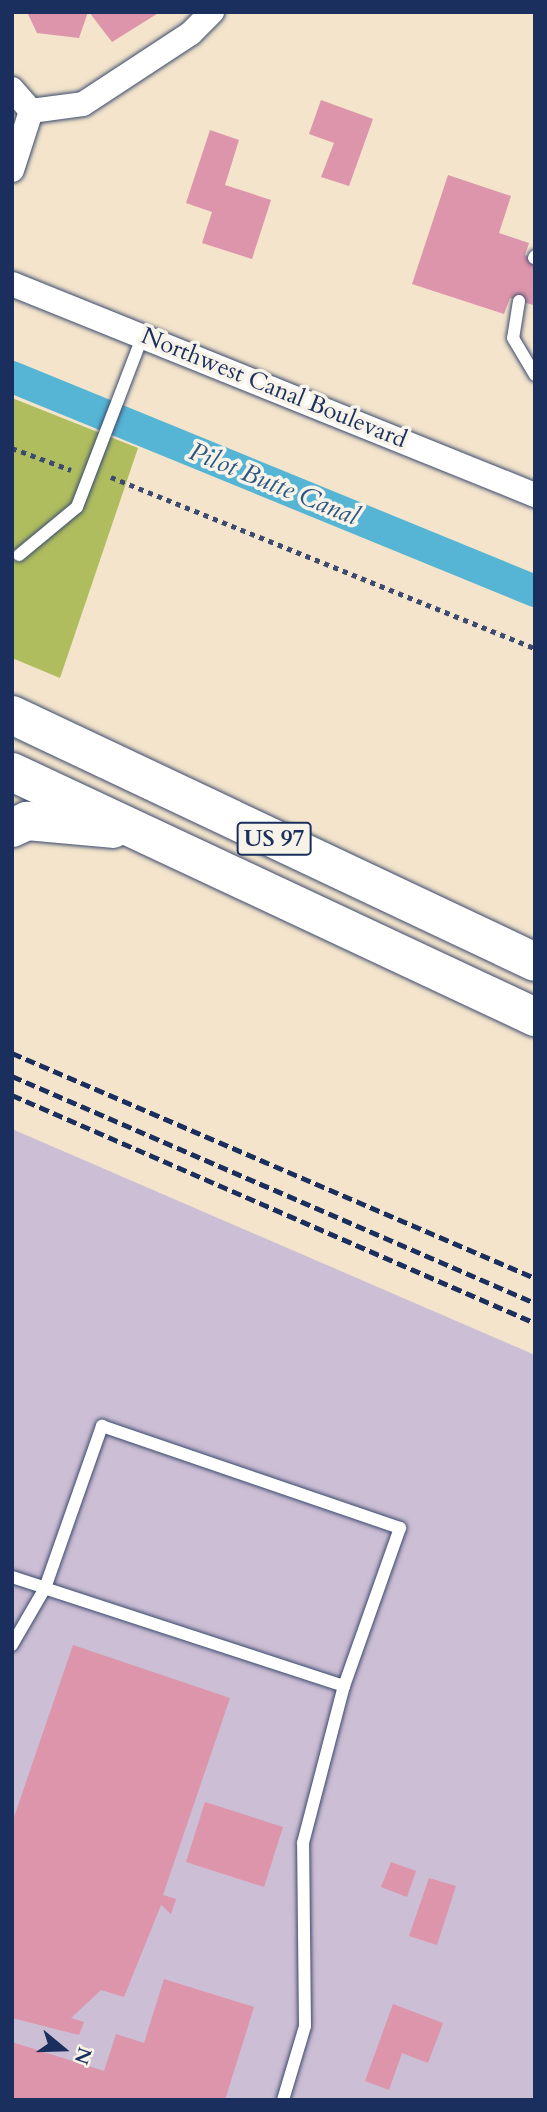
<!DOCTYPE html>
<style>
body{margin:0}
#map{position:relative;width:547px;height:2112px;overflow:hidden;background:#f3e4cb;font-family:Cardo,serif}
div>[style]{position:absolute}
.industrial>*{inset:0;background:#ccbed4}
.green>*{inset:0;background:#afbd5f}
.canal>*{height:32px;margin:-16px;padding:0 16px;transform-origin:16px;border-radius:16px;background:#56b5d4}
.building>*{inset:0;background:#dc95ab}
.path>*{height:4.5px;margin-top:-2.25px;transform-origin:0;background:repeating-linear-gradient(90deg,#3b4a6e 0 5px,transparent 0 10px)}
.roads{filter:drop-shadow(0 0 2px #3b4a6e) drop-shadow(0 0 2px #3b4a6e)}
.lane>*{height:12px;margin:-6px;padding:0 6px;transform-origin:6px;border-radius:6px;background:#fff}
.street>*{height:24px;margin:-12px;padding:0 12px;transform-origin:12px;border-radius:12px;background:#fff}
.highway>*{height:38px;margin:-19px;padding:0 19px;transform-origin:19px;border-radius:19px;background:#fff}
.rail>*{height:5px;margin-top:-2.5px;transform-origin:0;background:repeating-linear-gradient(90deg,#1b2f5e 0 10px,transparent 0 15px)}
span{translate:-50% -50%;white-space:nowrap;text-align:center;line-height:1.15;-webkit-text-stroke:7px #f7f3e8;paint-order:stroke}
.shield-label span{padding:2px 5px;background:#f7f3e8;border:2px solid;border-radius:5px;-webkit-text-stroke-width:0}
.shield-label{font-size:23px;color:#1b2f5e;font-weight:700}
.street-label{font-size:24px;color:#1b2f5e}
.water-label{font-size:26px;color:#2d5781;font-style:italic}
.frame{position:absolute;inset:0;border:14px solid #1b2f5e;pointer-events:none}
.north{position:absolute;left:28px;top:2014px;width:70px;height:70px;-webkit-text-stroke:5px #f7f3e8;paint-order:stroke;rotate:109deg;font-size:19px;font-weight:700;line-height:28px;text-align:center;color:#1b2f5e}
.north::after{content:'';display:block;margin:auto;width:24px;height:32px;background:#1b2f5e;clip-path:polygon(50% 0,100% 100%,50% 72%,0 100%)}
</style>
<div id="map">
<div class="industrial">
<i style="clip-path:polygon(12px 1129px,535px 1355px,535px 2100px,12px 2100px)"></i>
</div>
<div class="green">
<i style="clip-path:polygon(12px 398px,138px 448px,60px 678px,12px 658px)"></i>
</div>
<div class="canal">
<i style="left:12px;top:377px;width:565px;rotate:22.25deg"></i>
</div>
<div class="building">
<i style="clip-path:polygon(27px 12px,88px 12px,79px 38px,37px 33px)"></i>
<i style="clip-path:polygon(89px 12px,160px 12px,112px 42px)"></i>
<i style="clip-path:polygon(321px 100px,373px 119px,349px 186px,321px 177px,334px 143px,309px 134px)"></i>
<i style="clip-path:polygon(210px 130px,239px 140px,225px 185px,271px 200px,252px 259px,202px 243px,212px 212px,186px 203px)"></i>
<i style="clip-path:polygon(448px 175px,511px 196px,499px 233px,529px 243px,525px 255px,535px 258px,533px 305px,510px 298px,504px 314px,412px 284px)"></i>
<i style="clip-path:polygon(73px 1645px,230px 1698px,163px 1895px,176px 1899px,171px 1914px,161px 1905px,124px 1997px,101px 1990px,71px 2018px,84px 2022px,79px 2035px,12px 2018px,12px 1823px)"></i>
<i style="clip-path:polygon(205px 1802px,283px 1827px,264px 1887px,186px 1862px)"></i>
<i style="clip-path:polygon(391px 1862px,416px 1871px,407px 1897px,381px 1887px)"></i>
<i style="clip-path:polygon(429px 1878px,456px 1886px,437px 1945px,409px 1936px)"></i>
<i style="clip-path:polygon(164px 1979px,254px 2007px,225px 2100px,12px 2100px,12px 2042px,104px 2071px,116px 2034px,144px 2043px)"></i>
<i style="clip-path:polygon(393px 2004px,443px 2023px,428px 2063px,402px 2053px,389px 2090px,365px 2081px)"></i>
</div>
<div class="path">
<i style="left:12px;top:448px;width:63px;rotate:20.4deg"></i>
<i style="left:111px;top:477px;width:457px;rotate:22deg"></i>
</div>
<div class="roads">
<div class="lane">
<i style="left:534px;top:258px;width:2px;rotate:-63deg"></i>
<i style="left:519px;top:301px;width:37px;rotate:99deg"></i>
<i style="left:513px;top:338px;width:43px;rotate:59.3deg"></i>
<i style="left:19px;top:555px;width:75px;rotate:-39.6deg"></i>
<i style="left:77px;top:507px;width:184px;rotate:-69deg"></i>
<i style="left:12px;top:1577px;width:35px;rotate:18deg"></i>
<i style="left:45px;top:1588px;width:66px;rotate:120.1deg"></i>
<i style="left:283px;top:2100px;width:77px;rotate:-73.4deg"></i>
<i style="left:305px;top:2026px;width:183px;rotate:-90.6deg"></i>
<i style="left:303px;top:1843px;width:162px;rotate:-75.4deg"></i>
<i style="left:344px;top:1686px;width:315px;rotate:-161.9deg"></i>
<i style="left:45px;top:1588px;width:172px;rotate:-70.6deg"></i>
<i style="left:102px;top:1426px;width:315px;rotate:18.9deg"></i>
<i style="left:400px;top:1528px;width:168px;rotate:109.5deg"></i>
</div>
<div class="street">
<i style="left:12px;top:89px;width:29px;rotate:49deg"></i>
<i style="left:31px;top:111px;width:52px;rotate:-7.7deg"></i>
<i style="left:83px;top:104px;width:129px;rotate:-33.3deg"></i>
<i style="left:191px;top:33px;width:30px;rotate:-45deg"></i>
<i style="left:12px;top:170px;width:62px;rotate:-72.1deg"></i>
<i style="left:12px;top:284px;width:564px;rotate:21.97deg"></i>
</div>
<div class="highway">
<i style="left:12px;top:715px;width:578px;rotate:25.28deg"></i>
<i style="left:12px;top:772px;width:578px;rotate:25.1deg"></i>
<i style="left:12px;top:828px;width:17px;rotate:-25deg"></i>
<i style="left:27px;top:821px;width:86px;rotate:5.3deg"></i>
</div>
</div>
<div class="rail">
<i style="left:12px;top:1053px;width:569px;rotate:23.28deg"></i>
<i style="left:12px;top:1076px;width:570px;rotate:23.46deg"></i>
<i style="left:12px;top:1095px;width:571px;rotate:23.55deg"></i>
</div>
<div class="shield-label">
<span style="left:274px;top:839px">US 97</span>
</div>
<div class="street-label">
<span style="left:274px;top:388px;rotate:22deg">Northwest Canal Boulevard</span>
</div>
<div class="water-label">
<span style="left:274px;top:484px;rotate:22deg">Pilot Butte Canal</span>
</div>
<div class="frame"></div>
<div class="north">N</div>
</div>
